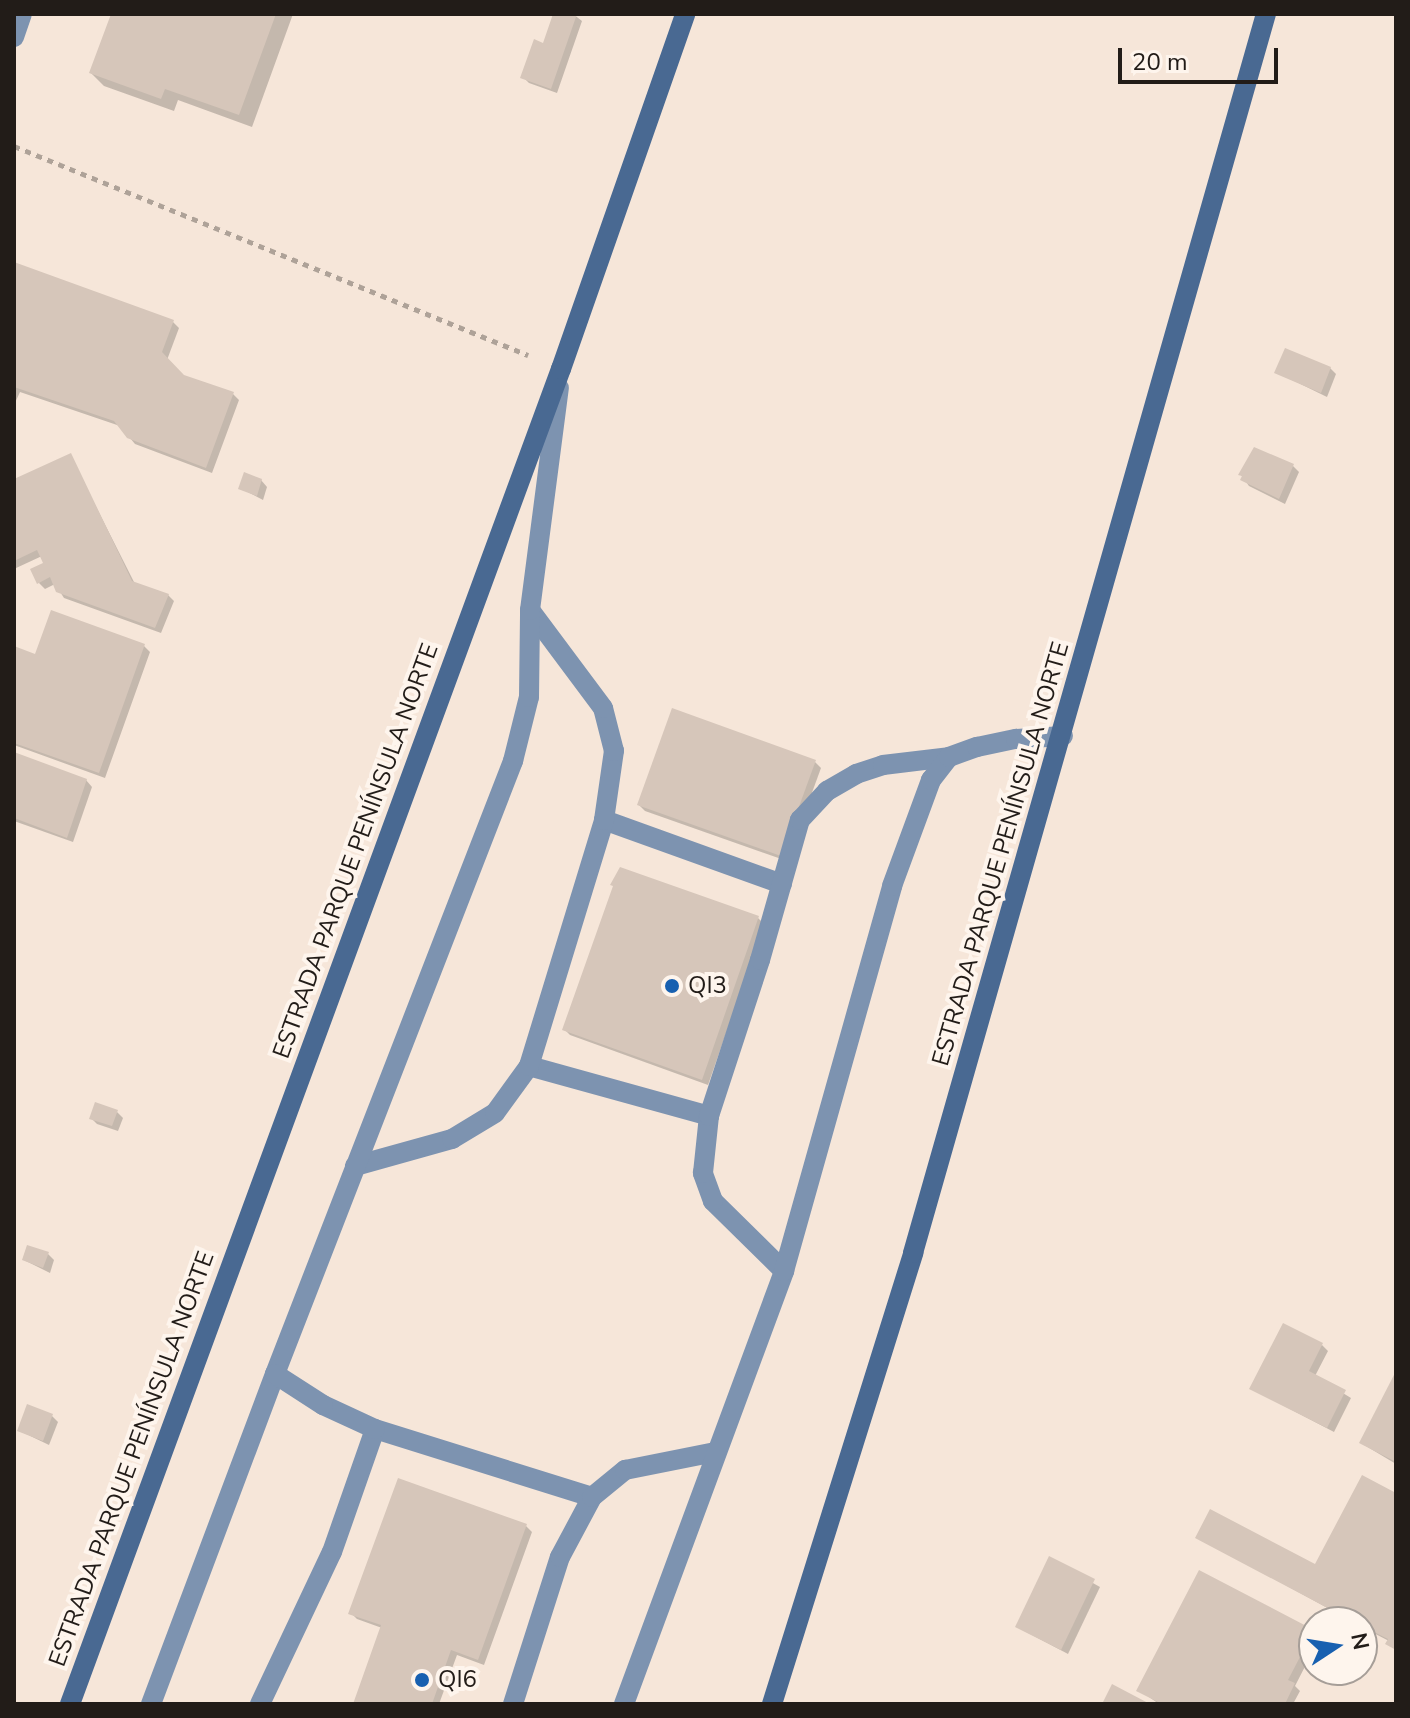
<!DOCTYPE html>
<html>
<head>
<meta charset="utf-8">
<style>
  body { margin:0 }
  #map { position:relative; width:1410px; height:1718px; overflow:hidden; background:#f6e6d9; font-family:"Nunito Sans",sans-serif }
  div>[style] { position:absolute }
  .shadow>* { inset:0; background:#0003 }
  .building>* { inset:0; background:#d6c6ba }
  .path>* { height:5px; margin-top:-2.5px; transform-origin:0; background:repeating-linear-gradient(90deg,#aea298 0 6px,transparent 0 12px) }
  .service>* { height:20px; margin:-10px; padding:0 10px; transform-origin:10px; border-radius:10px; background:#7d93b0 }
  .minor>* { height:20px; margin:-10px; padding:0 10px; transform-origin:10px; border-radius:10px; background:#7d93b0 }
  .secondary>* { height:20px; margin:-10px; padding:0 10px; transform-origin:10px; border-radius:10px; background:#496992 }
  .dots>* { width:22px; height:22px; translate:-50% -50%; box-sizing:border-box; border:4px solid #fef5ed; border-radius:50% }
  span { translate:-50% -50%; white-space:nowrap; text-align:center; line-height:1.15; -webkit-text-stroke:8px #fef5ed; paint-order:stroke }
  .street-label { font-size:24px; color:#221c18 }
  .poi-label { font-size:24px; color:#221c18 }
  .left { translate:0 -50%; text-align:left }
  .frame { position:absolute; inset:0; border:16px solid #221c18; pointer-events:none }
  .north { position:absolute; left:1298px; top:1606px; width:80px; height:80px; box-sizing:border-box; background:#fef5ed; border:2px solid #a69e98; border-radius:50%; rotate:78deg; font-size:22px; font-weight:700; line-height:32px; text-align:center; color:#221c18 }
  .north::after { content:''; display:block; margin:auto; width:28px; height:36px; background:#1860b0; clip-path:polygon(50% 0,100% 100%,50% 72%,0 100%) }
  .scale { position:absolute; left:1118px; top:48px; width:160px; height:36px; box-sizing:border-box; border:4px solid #221c18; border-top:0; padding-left:10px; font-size:24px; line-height:28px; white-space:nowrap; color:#221c18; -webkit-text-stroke:6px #fef5ed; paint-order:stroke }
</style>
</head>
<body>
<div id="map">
  <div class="shadow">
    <div style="clip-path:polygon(113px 14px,293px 14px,252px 127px,178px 100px,174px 111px,104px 86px,91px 73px)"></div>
    <div style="clip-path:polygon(555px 14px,573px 14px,582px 21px,557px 93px,529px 83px,523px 77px,544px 45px)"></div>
    <div style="clip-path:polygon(14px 264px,173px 322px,179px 328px,167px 360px,183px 377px,233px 394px,239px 400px,212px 473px,135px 444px,120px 426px,20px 392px,14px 405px)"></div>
    <div style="clip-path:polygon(1330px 368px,1336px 374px,1327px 397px,1276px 372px)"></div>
    <div style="clip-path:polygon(70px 455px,135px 584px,168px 595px,174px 601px,161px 633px,64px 598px,55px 584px,45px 589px,39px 583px,46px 564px,42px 556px,14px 569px,14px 481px)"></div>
    <div style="clip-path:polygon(1293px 466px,1299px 472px,1285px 504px,1249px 486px,1241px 475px)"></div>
    <div style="clip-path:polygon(261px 480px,267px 487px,263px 500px,240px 488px)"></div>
    <div style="clip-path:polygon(144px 646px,150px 652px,105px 778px,14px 745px,14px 649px,36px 656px)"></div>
    <div style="clip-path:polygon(14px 754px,86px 780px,92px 787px,73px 842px,14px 821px)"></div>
    <div style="clip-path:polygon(815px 762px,821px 768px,787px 861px,645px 811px,639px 805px)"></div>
    <div style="clip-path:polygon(758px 918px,764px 924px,708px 1085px,570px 1035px,564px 1029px)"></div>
    <div style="clip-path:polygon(117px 1112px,123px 1118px,118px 1131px,97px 1124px,91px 1118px)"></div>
    <div style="clip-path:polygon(48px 1254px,54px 1260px,50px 1273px,24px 1260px)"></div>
    <div style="clip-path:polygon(1322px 1345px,1328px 1351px,1315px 1376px,1351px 1398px,1334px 1432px,1252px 1389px)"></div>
    <div style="clip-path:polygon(1396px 1376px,1396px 1464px,1361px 1443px)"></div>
    <div style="clip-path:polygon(52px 1416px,58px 1422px,49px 1445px,20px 1431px)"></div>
    <div style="clip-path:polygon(1396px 1495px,1396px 1651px,1389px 1641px,1362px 1627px,1362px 1622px,1353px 1622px,1198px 1537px,1316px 1567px)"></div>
    <div style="clip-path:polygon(526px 1526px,532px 1532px,484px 1665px,457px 1655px,439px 1704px,355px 1704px,382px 1628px,357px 1619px,351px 1613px)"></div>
    <div style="clip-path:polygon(1050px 1559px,1100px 1587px,1068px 1654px,1017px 1627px)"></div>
    <div style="clip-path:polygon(1200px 1573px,1314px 1632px,1314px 1649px,1295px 1686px,1300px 1691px,1293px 1704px,1159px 1704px,1139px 1690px)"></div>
  </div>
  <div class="building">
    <div style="clip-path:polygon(111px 14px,276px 14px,239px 115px,165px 89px,161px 99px,89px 73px)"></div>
    <div style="clip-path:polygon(553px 14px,577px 14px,551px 89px,520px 78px,534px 39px,543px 43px)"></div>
    <div style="clip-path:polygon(14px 262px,174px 320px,162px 352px,184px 375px,234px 392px,206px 468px,127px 438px,114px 421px,14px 387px)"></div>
    <div style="clip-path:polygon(1285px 348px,1331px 367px,1321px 393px,1274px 373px)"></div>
    <div style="clip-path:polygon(1254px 447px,1294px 464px,1279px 499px,1240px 480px,1242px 476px,1238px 475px)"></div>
    <div style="clip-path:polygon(71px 453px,132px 581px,169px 594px,155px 628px,56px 592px,50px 577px,37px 584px,30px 569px,43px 563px,37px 550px,14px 561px,14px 479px)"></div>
    <div style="clip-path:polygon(244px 472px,262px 479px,257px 496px,238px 489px)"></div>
    <div style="clip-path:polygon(51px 610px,145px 644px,99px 773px,14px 743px,14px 646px,35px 654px)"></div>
    <div style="clip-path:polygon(672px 708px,816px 760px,781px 856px,637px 805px)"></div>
    <div style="clip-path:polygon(14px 752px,87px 779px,67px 838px,14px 818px)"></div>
    <div style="clip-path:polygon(620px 867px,759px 916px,702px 1080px,562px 1030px,613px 886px,610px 885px)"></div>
    <div style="clip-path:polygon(95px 1102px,118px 1110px,112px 1126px,89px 1119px)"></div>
    <div style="clip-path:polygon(27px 1245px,49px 1252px,43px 1268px,22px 1260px)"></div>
    <div style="clip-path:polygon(1283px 1323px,1323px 1343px,1309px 1371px,1346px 1390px,1327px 1428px,1249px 1389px)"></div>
    <div style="clip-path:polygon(1396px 1371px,1396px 1462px,1359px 1443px)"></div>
    <div style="clip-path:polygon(27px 1404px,53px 1414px,43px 1441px,17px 1431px)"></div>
    <div style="clip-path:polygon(1362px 1475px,1396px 1493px,1396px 1650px,1385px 1644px,1388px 1639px,1362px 1626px,1362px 1622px,1354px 1622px,1195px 1538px,1210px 1509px,1315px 1564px)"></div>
    <div style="clip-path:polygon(398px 1478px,527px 1524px,478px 1660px,451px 1650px,432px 1704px,353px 1704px,381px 1625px,348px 1614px)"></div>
    <div style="clip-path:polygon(1049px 1556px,1095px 1579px,1061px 1650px,1015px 1627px)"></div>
    <div style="clip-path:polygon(1199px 1570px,1314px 1630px,1288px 1680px,1295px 1683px,1285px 1704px,1162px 1704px,1136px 1691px)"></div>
    <div style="clip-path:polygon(1112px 1684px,1150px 1704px,1102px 1704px)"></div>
  </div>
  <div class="path">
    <div style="left:14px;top:146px;width:555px;rotate:22.13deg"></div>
  </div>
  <div class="service">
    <div style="left:604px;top:820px;width:189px;rotate:19.8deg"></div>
    <div style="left:529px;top:1066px;width:187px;rotate:15.5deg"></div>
    <div style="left:355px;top:1166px;width:101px;rotate:-15.6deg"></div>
    <div style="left:452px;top:1139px;width:50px;rotate:-31.2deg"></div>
    <div style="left:495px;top:1113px;width:58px;rotate:-54.1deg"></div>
    <div style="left:529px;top:1066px;width:257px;rotate:-73deg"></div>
    <div style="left:604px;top:820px;width:70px;rotate:-81.8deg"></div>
    <div style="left:614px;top:751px;width:44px;rotate:-104.3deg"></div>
    <div style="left:603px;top:708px;width:122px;rotate:-126.7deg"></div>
    <div style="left:784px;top:1271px;width:100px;rotate:-135.4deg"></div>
    <div style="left:713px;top:1201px;width:30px;rotate:-110deg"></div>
    <div style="left:703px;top:1173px;width:57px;rotate:-84deg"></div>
    <div style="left:709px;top:1116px;width:164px;rotate:-71.9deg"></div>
    <div style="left:760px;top:960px;width:146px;rotate:-74.1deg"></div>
    <div style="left:800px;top:820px;width:40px;rotate:-47deg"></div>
    <div style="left:827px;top:791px;width:34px;rotate:-30deg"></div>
    <div style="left:856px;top:774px;width:28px;rotate:-18deg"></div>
    <div style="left:883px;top:765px;width:66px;rotate:-6.9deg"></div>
    <div style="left:375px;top:1429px;width:227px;rotate:17.4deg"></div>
    <div style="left:151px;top:1704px;width:353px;rotate:-69.4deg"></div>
    <div style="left:275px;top:1374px;width:658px;rotate:-68.78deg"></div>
    <div style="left:513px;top:761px;width:66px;rotate:-76deg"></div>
    <div style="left:529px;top:697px;width:87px;rotate:-89.3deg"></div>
    <div style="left:530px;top:610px;width:224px;rotate:-82.6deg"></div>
    <div style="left:260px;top:1704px;width:168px;rotate:-64.7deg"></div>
    <div style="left:332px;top:1552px;width:130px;rotate:-70.7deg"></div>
    <div style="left:375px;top:1429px;width:57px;rotate:-155.2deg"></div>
    <div style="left:323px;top:1405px;width:57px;rotate:-147.1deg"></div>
    <div style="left:513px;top:1704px;width:154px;rotate:-72.3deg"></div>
    <div style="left:560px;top:1557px;width:68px;rotate:-61.9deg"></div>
    <div style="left:592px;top:1497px;width:43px;rotate:-39.3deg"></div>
    <div style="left:625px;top:1470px;width:92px;rotate:-11.3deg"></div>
    <div style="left:624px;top:1704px;width:462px;rotate:-69.7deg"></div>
    <div style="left:784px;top:1271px;width:400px;rotate:-74.3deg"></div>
    <div style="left:892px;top:886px;width:113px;rotate:-69.8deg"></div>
    <div style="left:931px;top:780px;width:29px;rotate:-52deg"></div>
    <div style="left:949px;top:757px;width:30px;rotate:-20deg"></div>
    <div style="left:977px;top:747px;width:40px;rotate:-12deg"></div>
    <div style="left:1016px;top:739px;width:47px;rotate:-3.7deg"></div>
  </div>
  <div class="minor">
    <div style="left:14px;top:37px;width:24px;rotate:-71deg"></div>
  </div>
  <div class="secondary">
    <div style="left:70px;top:1704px;width:1422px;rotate:-69.81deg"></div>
    <div style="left:561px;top:369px;width:376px;rotate:-70.7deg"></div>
    <div style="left:772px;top:1704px;width:473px;rotate:-72.6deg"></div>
    <div style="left:913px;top:1253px;width:1288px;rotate:-74.1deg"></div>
  </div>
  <div class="dots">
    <div style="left:672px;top:986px;background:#1860b0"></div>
    <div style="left:422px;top:1680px;background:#1860b0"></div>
  </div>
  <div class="street-label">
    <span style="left:356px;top:851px;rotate:-70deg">ESTRADA PARQUE PENÍNSULA NORTE</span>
    <span style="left:1001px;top:854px;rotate:-74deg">ESTRADA PARQUE PENÍNSULA NORTE</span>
    <span style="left:132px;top:1459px;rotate:-70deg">ESTRADA PARQUE PENÍNSULA NORTE</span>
  </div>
  <div class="poi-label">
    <span class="left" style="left:688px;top:986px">QI3</span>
    <span class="left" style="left:438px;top:1680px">QI6</span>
  </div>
  <div class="frame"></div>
  <div class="north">N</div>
  <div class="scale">20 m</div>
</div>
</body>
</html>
